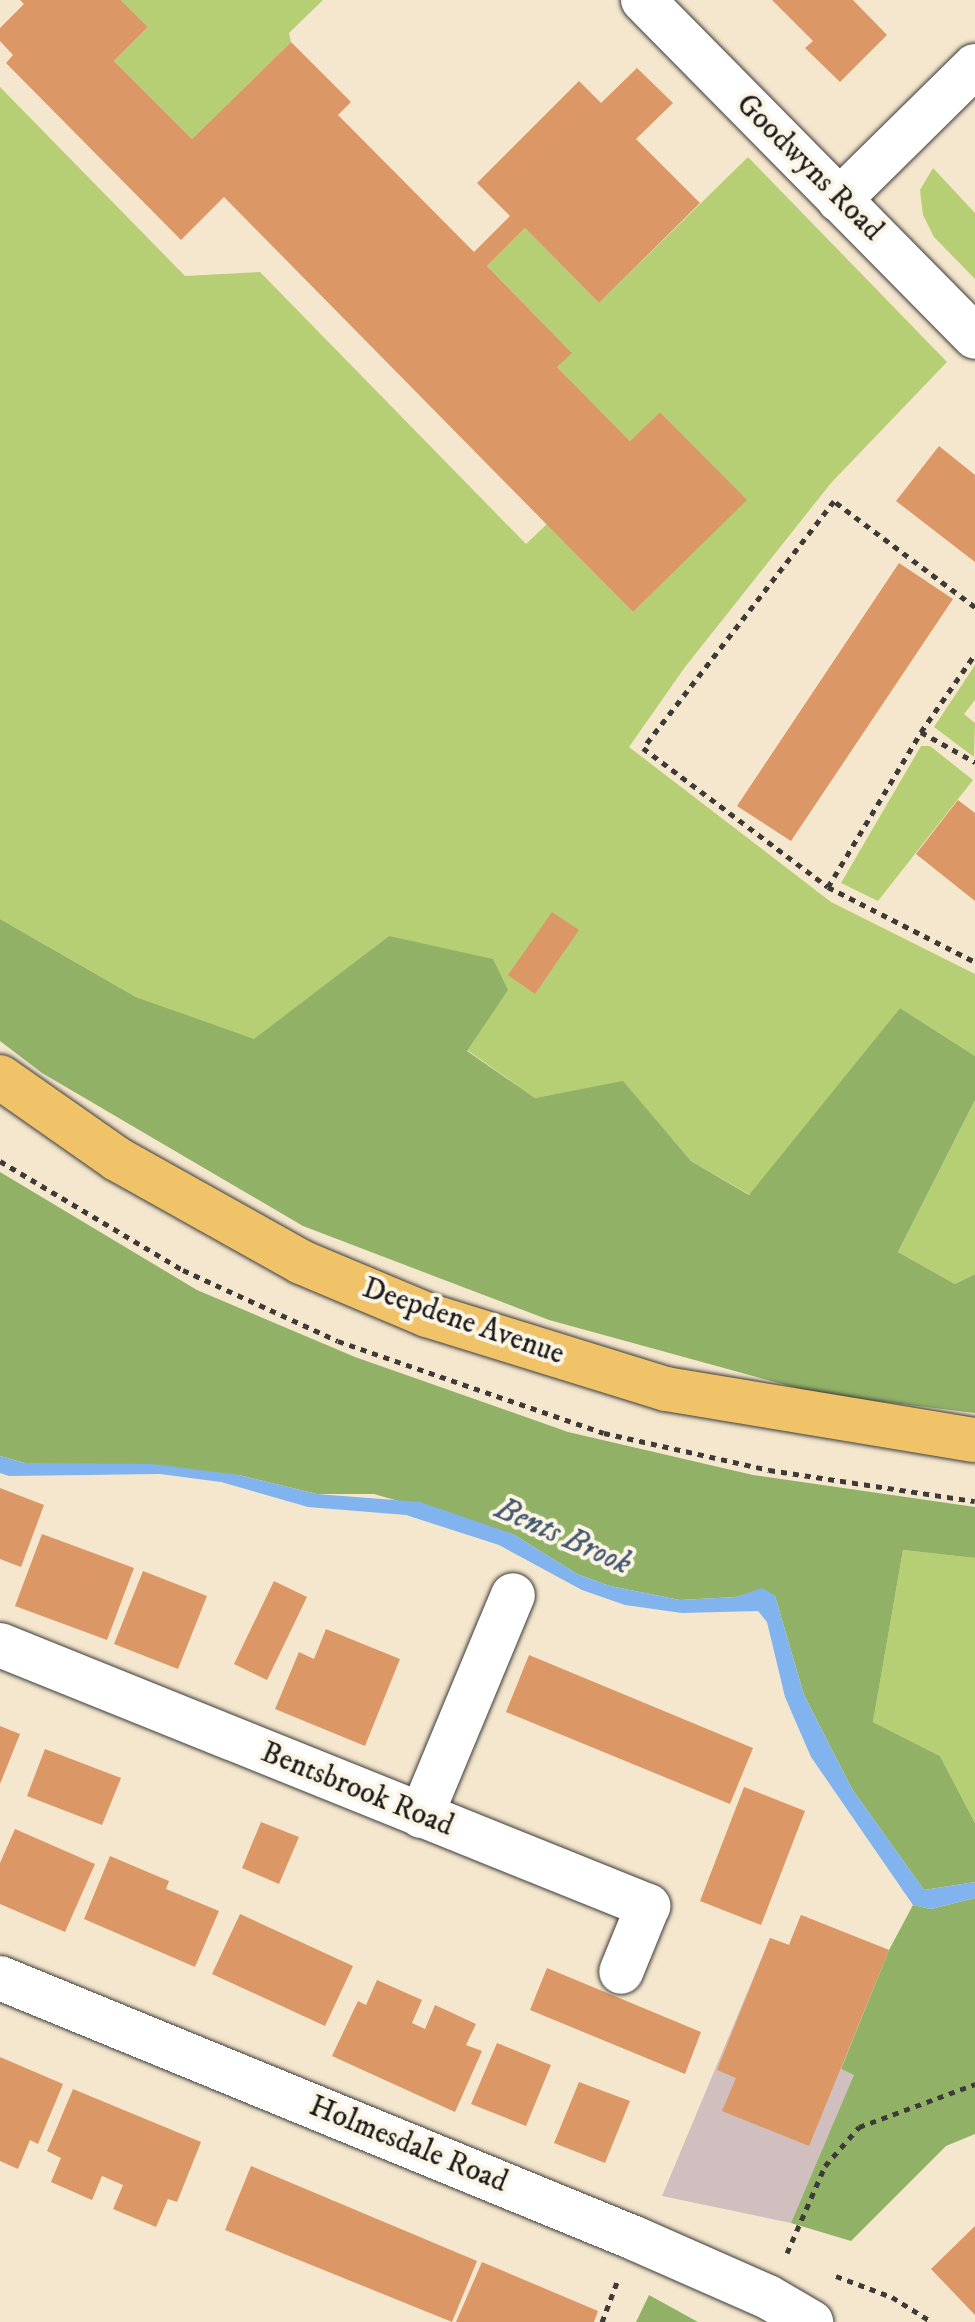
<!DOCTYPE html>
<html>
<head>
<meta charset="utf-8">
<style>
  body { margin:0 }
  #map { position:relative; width:975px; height:2322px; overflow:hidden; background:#f5e7ce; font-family:"IM FELL DW Pica",serif }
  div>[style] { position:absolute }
  .industrial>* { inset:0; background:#d1bfbf }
  .green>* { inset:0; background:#b7cf74 }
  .forest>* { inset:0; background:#91b266 }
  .water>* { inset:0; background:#81b4ee }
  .building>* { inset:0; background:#dc9766 }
  .path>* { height:5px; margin-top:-2.5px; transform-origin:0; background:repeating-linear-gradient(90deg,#3d3a37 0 6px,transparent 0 12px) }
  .roads { filter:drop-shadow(0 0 2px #3d3a37) drop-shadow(0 0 2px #3d3a37) }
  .minor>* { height:44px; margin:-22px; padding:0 22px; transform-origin:22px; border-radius:22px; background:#fff }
  .highway>* { height:44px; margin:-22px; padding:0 22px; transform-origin:22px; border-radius:22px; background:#f0c369 }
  span { translate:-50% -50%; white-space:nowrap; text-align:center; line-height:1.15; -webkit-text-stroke:8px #fcf5e5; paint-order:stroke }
  .street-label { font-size:30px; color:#1c1c1c }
  .water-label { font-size:32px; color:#445970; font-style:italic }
</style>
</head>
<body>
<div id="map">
  <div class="industrial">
    <div style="clip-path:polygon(801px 1915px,889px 1950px,841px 2069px,855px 2075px,791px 2223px,662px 2196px,770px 1938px,789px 1945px)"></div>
  </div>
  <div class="green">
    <div style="clip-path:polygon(121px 0,323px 0,289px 33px,291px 42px,192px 139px,114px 61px,148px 27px)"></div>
    <div style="clip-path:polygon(0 87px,185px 276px,260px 272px,526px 544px,547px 524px,633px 612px,746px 500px,660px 412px,630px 441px,557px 367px,571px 352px,487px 266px,525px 228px,599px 303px,748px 157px,947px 362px,831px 483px,685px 667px,629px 747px,831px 902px,975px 974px,975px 1056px,900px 1008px,750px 1195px,691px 1161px,623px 1082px,535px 1098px,467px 1050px,507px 990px,389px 936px,254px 1040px,136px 997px,0 919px)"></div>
    <div style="clip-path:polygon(933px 168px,975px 213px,975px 279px,934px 237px,923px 215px,920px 190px)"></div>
    <div style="clip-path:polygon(975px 665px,975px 700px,964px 714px,975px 723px,974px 757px,934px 727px)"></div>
    <div style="clip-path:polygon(921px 746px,930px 746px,973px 780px,878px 901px,841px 883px)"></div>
    <div style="clip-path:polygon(975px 1100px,975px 1274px,955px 1284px,898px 1252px)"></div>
    <div style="clip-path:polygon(903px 1550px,975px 1558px,975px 1823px,940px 1756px,873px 1722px)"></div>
  </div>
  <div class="forest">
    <div style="clip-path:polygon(0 919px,136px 997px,254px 1039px,389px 936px,493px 959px,508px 990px,467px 1051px,535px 1098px,623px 1081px,691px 1161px,749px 1195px,900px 1008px,975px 1056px,975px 1100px,898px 1252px,955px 1284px,975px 1274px,975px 1413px,819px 1394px,549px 1320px,303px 1226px,42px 1073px,0 1041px)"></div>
    <div style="clip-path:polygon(0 1172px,197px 1290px,355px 1357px,568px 1432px,753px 1475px,975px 1507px,975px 1558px,903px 1550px,873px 1722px,940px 1756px,975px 1823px,975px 1882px,924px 1890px,852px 1789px,804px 1695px,775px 1596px,762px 1589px,736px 1597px,680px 1600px,610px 1586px,577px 1574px,513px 1534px,374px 1494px,317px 1494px,239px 1475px,25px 1463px,0 1456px)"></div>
    <div style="clip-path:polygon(975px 1898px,975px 2134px,946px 2146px,851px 2241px,791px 2223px,854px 2075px,841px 2069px,889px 1950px,913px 1905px,931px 1909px)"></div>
    <div style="clip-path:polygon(649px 2295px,698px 2322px,636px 2322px)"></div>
  </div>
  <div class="water">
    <div style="clip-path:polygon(0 1456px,25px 1463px,152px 1464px,239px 1475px,317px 1494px,420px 1502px,513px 1534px,577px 1574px,610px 1586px,680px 1600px,736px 1597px,762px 1588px,775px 1596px,804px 1695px,852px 1789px,924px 1890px,975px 1882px,975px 1898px,931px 1909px,913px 1905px,811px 1757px,785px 1697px,767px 1622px,758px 1611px,682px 1613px,625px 1605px,582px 1590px,499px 1545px,406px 1515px,308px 1507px,221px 1482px,160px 1474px,9px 1476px,0 1473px)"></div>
  </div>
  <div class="building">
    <div style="clip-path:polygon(20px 0,121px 0,148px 27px,114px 61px,192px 139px,291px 42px,351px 102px,338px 115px,474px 252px,510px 216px,477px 183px,579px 81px,601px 103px,637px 68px,673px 103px,636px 139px,700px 203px,599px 303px,525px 228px,487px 266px,572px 353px,557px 367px,630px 441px,660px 412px,747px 500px,633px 612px,224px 197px,181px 240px,6px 63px,13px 55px,0 41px,0 28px,24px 4px)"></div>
    <div style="clip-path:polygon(772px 0,853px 0,887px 35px,840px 82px,805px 48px,813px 41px)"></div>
    <div style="clip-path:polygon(939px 446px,975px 475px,975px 562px,896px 501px)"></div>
    <div style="clip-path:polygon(899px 563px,953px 599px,791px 841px,737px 806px)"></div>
    <div style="clip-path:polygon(958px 800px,975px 813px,975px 901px,916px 854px)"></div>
    <div style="clip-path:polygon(552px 912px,579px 930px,535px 994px,508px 975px)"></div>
    <div style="clip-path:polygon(0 1488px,44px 1505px,21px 1567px,0 1559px)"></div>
    <div style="clip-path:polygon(42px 1534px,134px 1568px,107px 1640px,15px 1606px)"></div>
    <div style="clip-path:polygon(143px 1571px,207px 1596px,178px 1669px,114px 1644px)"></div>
    <div style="clip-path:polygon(274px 1581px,307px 1597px,267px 1680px,234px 1664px)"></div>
    <div style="clip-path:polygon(326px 1629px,400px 1659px,365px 1746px,275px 1709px,299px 1652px,314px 1659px)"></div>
    <div style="clip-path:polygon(529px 1655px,753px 1748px,730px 1804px,506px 1712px)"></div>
    <div style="clip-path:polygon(0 1726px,20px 1734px,0 1784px)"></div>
    <div style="clip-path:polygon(45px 1749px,121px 1778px,102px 1825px,27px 1796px)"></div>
    <div style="clip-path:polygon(744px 1787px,805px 1811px,761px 1925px,700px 1901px)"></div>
    <div style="clip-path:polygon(261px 1822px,299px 1837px,279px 1884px,242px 1868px)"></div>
    <div style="clip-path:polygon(15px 1829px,95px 1864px,65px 1932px,0 1904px,0 1863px)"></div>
    <div style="clip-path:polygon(110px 1856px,169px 1881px,166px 1889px,219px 1911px,195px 1967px,84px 1919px)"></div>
    <div style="clip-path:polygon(240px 1914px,353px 1966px,325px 2026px,212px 1974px)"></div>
    <div style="clip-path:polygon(801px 1915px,889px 1950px,809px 2146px,722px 2111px,736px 2078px,717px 2070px,770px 1938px,789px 1945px)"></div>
    <div style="clip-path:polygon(547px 1968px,701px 2032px,685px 2074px,530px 2010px)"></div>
    <div style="clip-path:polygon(377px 1980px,422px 2000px,412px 2023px,425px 2029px,435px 2005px,476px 2024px,466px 2045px,482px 2051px,455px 2112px,332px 2056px,358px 2001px,366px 2005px)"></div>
    <div style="clip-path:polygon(497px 2043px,551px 2065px,526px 2126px,471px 2104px)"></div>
    <div style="clip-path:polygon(0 2057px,63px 2084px,38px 2144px,30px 2140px,18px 2169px,0 2161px)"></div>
    <div style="clip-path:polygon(579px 2082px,630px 2101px,605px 2163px,554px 2143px)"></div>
    <div style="clip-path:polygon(73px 2089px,201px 2142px,177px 2202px,168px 2199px,156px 2227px,113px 2209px,123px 2185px,102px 2176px,92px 2200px,51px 2182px,61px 2158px,47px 2151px)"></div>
    <div style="clip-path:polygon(251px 2166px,477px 2261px,452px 2322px,225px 2230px)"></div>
    <div style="clip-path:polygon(975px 2226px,975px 2315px,931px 2269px)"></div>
    <div style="clip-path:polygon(482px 2262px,598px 2311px,594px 2322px,456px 2322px)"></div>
  </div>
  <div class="path">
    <div style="left:975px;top:607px;width:176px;rotate:-143.1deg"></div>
    <div style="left:834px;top:501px;width:312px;rotate:127.7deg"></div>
    <div style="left:643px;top:748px;width:231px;rotate:36.9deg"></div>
    <div style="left:828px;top:887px;width:165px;rotate:27deg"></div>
    <div style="left:921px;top:732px;width:62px;rotate:29.1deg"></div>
    <div style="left:828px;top:887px;width:181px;rotate:-59deg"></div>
    <div style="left:921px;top:732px;width:95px;rotate:-55.3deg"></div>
    <div style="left:0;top:1161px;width:213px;rotate:30.8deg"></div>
    <div style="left:183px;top:1270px;width:170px;rotate:24.6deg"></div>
    <div style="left:338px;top:1341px;width:281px;rotate:19.1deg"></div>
    <div style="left:604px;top:1433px;width:169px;rotate:12.6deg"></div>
    <div style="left:769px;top:1470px;width:208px;rotate:8.6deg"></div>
    <div style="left:787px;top:2253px;width:95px;rotate:-66.4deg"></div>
    <div style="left:825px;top:2166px;width:52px;rotate:-48.9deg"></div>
    <div style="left:859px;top:2127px;width:124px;rotate:-20.3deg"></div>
    <div style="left:836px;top:2276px;width:60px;rotate:20.6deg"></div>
    <div style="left:892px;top:2297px;width:47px;rotate:32deg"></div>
    <div style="left:602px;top:2322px;width:43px;rotate:-69.4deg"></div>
  </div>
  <div class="roads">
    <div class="minor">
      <div style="left:643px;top:0;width:473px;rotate:45.4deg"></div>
      <div style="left:839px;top:200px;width:191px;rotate:-44.6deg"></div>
      <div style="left:0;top:1645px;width:699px;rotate:21.94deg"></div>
      <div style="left:648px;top:1906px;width:71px;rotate:112.2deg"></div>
      <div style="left:421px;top:1816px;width:239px;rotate:-67.4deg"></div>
      <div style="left:0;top:1978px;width:685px;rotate:22.3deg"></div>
      <div style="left:634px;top:2238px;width:146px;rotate:23.8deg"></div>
      <div style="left:768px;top:2297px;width:50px;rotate:30.2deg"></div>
    </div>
    <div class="highway">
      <div style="left:0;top:1077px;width:143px;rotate:35deg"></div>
      <div style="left:117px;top:1159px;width:211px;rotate:29.2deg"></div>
      <div style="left:301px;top:1262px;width:137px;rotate:22.8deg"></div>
      <div style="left:427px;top:1315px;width:250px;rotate:17.2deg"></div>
      <div style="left:666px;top:1389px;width:313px;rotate:9.4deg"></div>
    </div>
  </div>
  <div class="street-label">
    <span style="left:809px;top:168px;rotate:45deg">Goodwyns Road</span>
    <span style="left:463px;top:1322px;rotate:19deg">Deepdene Avenue</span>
    <span style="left:357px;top:1790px;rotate:22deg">Bentsbrook Road</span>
    <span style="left:408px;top:2145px;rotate:22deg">Holmesdale Road</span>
  </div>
  <div class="water-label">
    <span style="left:563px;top:1537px;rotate:24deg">Bents Brook</span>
  </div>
</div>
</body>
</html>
